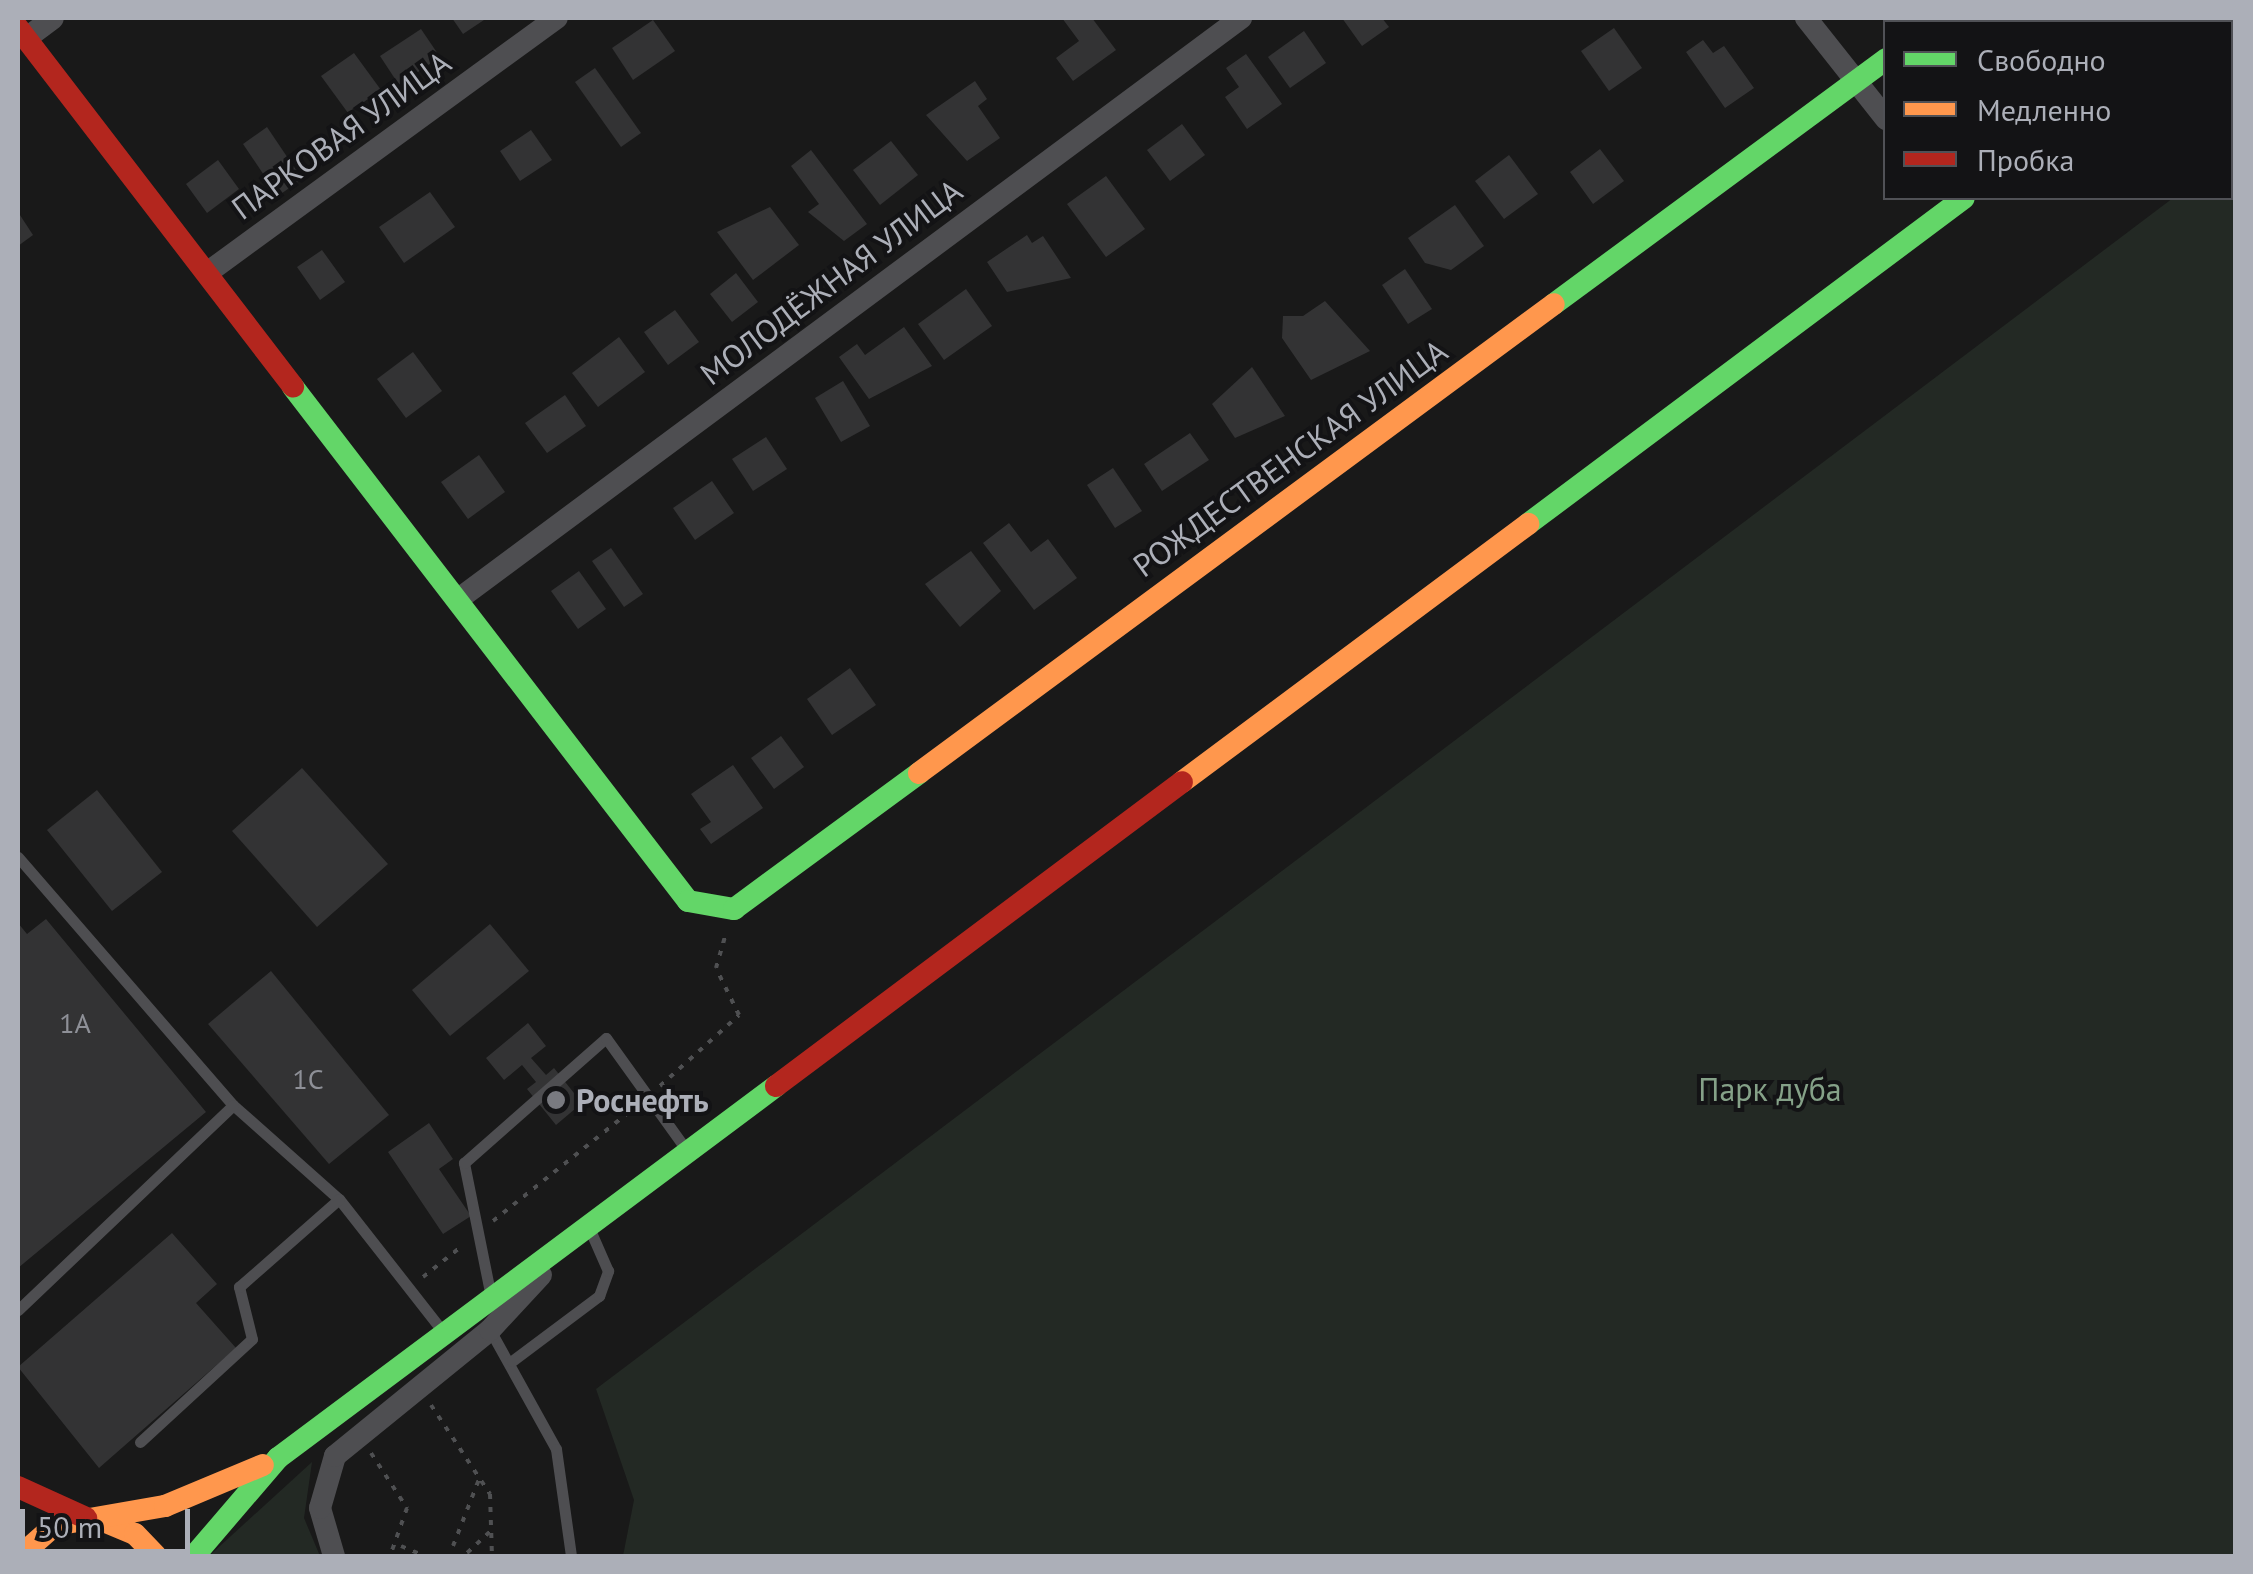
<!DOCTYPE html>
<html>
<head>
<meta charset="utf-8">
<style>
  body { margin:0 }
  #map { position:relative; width:2253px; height:1574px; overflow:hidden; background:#191919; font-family:"PT Sans",sans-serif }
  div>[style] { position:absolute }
  .green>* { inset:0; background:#232924 }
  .building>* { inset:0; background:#333334 }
  .path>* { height:4px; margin-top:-2px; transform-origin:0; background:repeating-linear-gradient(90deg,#4f5052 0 5px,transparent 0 13px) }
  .lane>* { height:11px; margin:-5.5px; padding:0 5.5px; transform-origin:5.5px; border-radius:5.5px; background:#4e4e51 }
  .street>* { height:22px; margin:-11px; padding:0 11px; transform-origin:11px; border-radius:11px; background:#4e4e51 }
  .fast>* { height:22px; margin:-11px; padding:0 11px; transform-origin:11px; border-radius:11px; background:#63d668 }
  .slow>* { height:22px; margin:-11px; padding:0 11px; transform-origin:11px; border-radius:11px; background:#ff974d }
  .jam>* { height:22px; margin:-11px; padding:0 11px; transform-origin:11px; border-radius:11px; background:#b3261e }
  .dots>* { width:28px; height:28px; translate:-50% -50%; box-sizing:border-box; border:5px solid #131315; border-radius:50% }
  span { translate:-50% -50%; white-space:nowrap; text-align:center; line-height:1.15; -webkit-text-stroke:8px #131315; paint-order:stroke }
  .number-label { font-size:28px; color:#8e9097 }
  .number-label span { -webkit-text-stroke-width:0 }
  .street-label { font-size:32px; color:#acafb8 }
  .park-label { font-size:32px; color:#85a188 }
  .poi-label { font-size:32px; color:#acafb8; font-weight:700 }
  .left { translate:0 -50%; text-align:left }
  .frame { position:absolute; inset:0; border:20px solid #acafb8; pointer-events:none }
  .legend { position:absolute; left:1883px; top:20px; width:350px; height:180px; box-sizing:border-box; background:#131315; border:2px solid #505156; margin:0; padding:12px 18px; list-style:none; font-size:30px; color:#acafb8 }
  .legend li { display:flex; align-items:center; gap:20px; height:50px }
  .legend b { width:50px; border:2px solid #505156 }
  .scale { position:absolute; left:20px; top:1509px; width:170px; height:45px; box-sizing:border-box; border:5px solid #acafb8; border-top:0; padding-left:12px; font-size:30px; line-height:35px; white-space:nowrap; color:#acafb8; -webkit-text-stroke:8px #131315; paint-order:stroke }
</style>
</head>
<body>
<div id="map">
  <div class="green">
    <div style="clip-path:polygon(2235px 151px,2235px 1556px,623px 1556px,634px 1500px,596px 1389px,2173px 198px,2230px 198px)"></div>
    <div style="clip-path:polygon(312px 1462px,304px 1518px,320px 1556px,209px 1556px)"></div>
  </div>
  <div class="building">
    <div style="clip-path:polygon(452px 18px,487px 18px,463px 34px)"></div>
    <div style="clip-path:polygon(1062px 18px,1092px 18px,1116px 50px,1073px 81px,1056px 58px,1079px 41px)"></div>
    <div style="clip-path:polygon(1342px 18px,1382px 18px,1389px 27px,1362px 46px)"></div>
    <div style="clip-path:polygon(653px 20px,675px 51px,633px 80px,612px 48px)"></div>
    <div style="clip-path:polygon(1614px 28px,1642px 68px,1609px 91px,1581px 51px)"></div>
    <div style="clip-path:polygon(421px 29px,440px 57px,399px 85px,380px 56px)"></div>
    <div style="clip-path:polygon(1304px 31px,1326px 63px,1290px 88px,1268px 57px)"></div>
    <div style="clip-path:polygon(1703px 40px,1713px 53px,1724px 46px,1754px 88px,1725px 108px,1686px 52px)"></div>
    <div style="clip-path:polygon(354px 53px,381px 90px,348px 113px,321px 76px)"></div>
    <div style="clip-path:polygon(1246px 54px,1282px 104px,1247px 129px,1225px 97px,1239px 87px,1226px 68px)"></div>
    <div style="clip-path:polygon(595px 68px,641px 133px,621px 147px,575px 82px)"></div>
    <div style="clip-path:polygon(975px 81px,987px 99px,978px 106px,1000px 138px,967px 161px,926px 115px)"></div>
    <div style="clip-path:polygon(1182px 124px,1205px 155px,1170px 181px,1147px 150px)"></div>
    <div style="clip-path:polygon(267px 127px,302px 179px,278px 196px,243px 144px)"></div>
    <div style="clip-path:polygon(531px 130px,552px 160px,520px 181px,500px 151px)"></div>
    <div style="clip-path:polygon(891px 141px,918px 175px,880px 205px,853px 170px)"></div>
    <div style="clip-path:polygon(1600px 149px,1624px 181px,1593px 204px,1570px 172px)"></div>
    <div style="clip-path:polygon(811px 150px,867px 224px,844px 241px,808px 212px,819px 204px,791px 166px)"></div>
    <div style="clip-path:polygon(1509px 155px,1538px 194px,1504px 219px,1475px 181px)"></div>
    <div style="clip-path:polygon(218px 160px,239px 189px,207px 213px,186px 184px)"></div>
    <div style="clip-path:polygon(1106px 176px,1145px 229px,1106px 257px,1067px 204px)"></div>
    <div style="clip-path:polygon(430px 192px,455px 227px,404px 263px,379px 227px)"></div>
    <div style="clip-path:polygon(1455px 205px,1484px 246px,1451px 270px,1425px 263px,1408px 238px)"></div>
    <div style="clip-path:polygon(770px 207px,799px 245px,753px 280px,717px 232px)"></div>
    <div style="clip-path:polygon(18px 212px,33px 235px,18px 246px)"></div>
    <div style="clip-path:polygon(1027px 235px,1032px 243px,1043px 236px,1071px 278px,1007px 292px,987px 262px)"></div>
    <div style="clip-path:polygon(322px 250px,345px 282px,320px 300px,297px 267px)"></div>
    <div style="clip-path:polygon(1405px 269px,1432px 309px,1408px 324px,1382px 285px)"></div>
    <div style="clip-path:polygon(736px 273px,758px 302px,732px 322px,710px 294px)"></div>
    <div style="clip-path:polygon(966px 289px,992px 326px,944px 360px,918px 324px)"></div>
    <div style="clip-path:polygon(1325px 301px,1370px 351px,1311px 380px,1282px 338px,1283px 316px,1303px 316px)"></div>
    <div style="clip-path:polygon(675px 310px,699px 342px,668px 365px,644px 332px)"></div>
    <div style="clip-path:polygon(904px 327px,932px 366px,869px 399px,839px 357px,857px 344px,865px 355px)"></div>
    <div style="clip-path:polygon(619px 337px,645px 372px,598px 407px,572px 373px)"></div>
    <div style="clip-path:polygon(413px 352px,442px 391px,406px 418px,377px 379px)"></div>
    <div style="clip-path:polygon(1252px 367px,1285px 416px,1235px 438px,1212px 404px)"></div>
    <div style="clip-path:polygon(843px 381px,870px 426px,841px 442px,815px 398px)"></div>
    <div style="clip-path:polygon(565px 395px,586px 426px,547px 453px,525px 423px)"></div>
    <div style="clip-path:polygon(1190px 433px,1209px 460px,1162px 491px,1144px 464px)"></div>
    <div style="clip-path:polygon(766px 437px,787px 469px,753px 491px,732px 459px)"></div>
    <div style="clip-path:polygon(479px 455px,505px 492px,468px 519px,441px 482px)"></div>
    <div style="clip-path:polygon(1113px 468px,1142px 511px,1115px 528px,1087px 485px)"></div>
    <div style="clip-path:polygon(712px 481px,734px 513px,695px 540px,673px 508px)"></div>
    <div style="clip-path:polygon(1009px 523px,1031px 552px,1048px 539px,1077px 578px,1034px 610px,983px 543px)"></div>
    <div style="clip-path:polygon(611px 548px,643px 594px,624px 607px,592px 561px)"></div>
    <div style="clip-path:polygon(971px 551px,1001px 591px,960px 627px,925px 584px)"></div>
    <div style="clip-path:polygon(579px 571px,606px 609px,578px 629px,551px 591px)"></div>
    <div style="clip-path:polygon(850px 668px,876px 705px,832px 735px,807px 699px)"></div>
    <div style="clip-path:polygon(781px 736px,804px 767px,774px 789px,751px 758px)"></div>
    <div style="clip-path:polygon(733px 765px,763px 808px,711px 844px,700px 829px,711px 822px,691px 794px)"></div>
    <div style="clip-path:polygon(302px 768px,388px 864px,317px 927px,232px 831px)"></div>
    <div style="clip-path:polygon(97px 790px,162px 872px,112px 911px,47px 830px)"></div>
    <div style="clip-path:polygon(46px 919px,206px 1112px,18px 1268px,18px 923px,27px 934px)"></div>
    <div style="clip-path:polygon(490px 924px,529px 971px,450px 1036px,412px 990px)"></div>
    <div style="clip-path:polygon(271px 971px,389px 1115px,329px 1164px,208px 1024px)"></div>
    <div style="clip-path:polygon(528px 1023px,546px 1046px,531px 1058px,546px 1075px,554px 1068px,582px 1103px,556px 1125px,527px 1089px,536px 1082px,522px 1065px,504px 1080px,486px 1058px)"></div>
    <div style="clip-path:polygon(429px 1123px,453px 1159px,439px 1169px,471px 1216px,443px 1234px,388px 1152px)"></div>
    <div style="clip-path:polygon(172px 1233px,217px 1284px,196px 1303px,236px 1348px,99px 1468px,18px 1367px)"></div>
  </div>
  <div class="path">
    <div style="left:2113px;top:22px;width:8px;rotate:-30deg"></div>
    <div style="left:660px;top:1086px;width:106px;rotate:-41.9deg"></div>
    <div style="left:739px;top:1015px;width:52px;rotate:-116.1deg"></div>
    <div style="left:716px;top:968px;width:36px;rotate:-74deg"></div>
    <div style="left:493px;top:1221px;width:181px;rotate:-38.7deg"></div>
    <div style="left:423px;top:1277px;width:50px;rotate:-38.5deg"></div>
    <div style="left:431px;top:1405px;width:107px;rotate:56.5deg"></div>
    <div style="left:490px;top:1494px;width:62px;rotate:88.2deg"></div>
    <div style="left:371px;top:1453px;width:66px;rotate:56.8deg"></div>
    <div style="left:407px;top:1508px;width:51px;rotate:109.5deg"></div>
    <div style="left:401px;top:1546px;width:26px;rotate:23deg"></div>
    <div style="left:453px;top:1546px;width:77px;rotate:-68.7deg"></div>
    <div style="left:467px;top:1553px;width:35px;rotate:-43deg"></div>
  </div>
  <div class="lane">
    <div style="left:18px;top:857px;width:328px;rotate:49.1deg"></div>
    <div style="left:233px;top:1105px;width:142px;rotate:41.6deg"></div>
    <div style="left:339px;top:1199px;width:170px;rotate:51.9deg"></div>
    <div style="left:490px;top:1292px;width:132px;rotate:-101.4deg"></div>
    <div style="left:464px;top:1163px;width:189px;rotate:-41.4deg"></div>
    <div style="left:606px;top:1038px;width:135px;rotate:54.3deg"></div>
    <div style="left:18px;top:1310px;width:297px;rotate:-43.6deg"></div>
    <div style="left:490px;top:1330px;width:136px;rotate:61deg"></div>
    <div style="left:556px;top:1449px;width:108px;rotate:82deg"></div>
    <div style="left:512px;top:1361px;width:109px;rotate:-36.8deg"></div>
    <div style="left:599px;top:1296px;width:27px;rotate:-70deg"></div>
    <div style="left:608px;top:1271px;width:45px;rotate:-113.7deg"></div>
    <div style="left:140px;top:1442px;width:152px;rotate:-42.6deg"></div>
    <div style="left:252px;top:1339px;width:54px;rotate:-104deg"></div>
    <div style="left:239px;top:1287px;width:133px;rotate:-41.3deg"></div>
  </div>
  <div class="street">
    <div style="left:1806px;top:18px;width:129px;rotate:51.6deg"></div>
    <div style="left:1935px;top:22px;width:7px;rotate:-34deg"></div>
    <div style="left:28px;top:37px;width:31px;rotate:-37deg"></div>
    <div style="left:211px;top:270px;width:428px;rotate:-36.1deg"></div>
    <div style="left:460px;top:598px;width:973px;rotate:-36.6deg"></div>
    <div style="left:334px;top:1556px;width:50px;rotate:-106.3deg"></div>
    <div style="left:320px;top:1508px;width:54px;rotate:-73.9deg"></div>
    <div style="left:335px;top:1456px;width:200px;rotate:-39.1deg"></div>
    <div style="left:490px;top:1330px;width:75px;rotate:-47.2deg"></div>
  </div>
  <div class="fast">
    <div style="left:1554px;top:304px;width:413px;rotate:-36.4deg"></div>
    <div style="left:293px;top:387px;width:648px;rotate:52.46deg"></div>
    <div style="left:688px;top:901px;width:47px;rotate:9.9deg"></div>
    <div style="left:734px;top:909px;width:230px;rotate:-36.3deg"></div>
    <div style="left:1528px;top:524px;width:544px;rotate:-36.79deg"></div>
    <div style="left:194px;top:1556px;width:129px;rotate:-49.4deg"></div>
    <div style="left:278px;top:1458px;width:622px;rotate:-36.76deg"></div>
  </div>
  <div class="slow">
    <div style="left:2198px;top:22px;width:7px;rotate:-34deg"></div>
    <div style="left:919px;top:773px;width:789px;rotate:-36.45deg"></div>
    <div style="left:1182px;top:782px;width:432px;rotate:-36.7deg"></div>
    <div style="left:99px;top:1519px;width:39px;rotate:23deg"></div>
    <div style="left:135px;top:1534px;width:30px;rotate:46deg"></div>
    <div style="left:20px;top:1556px;width:47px;rotate:-41.5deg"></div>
    <div style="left:55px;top:1525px;width:112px;rotate:-9.8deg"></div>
    <div style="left:165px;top:1506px;width:106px;rotate:-22.7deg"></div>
  </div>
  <div class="jam">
    <div style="left:18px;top:28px;width:452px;rotate:52.5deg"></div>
    <div style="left:776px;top:1086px;width:507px;rotate:-36.82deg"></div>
    <div style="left:18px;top:1487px;width:75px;rotate:24.5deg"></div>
  </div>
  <div class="dots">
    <div style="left:556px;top:1100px;background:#797a80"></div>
  </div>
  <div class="number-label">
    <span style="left:75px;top:1023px">1А</span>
    <span style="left:308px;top:1079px">1С</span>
  </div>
  <div class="street-label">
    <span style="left:341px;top:135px;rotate:-36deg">ПАРКОВАЯ УЛИЦА</span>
    <span style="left:831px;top:282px;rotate:-37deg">МОЛОДЁЖНАЯ УЛИЦА</span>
    <span style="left:1290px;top:458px;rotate:-36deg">РОЖДЕСТВЕНСКАЯ УЛИЦА</span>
  </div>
  <div class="park-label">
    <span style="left:1770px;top:1089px">Парк дуба</span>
  </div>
  <div class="poi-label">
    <span class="left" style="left:576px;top:1100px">Роснефть</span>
  </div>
  <div class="frame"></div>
  <ul class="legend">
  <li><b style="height:12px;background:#63d668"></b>Свободно</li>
  <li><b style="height:12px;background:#ff974d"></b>Медленно</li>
  <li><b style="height:12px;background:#b3261e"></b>Пробка</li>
  </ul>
  <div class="scale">50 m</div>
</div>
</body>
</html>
